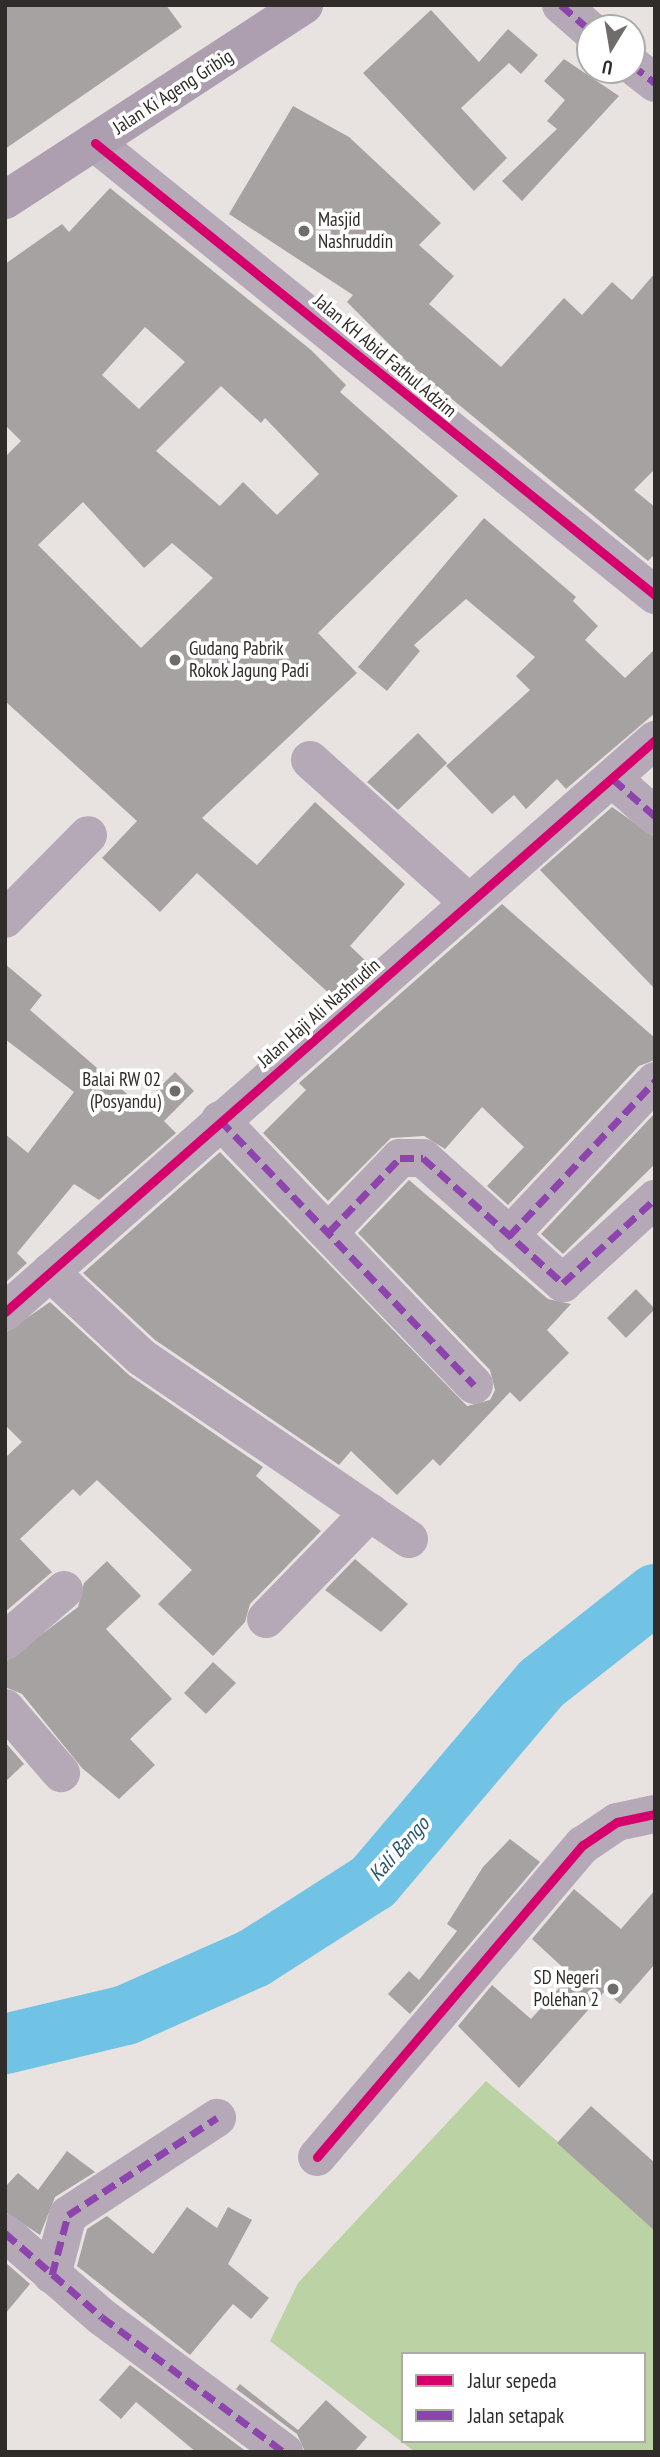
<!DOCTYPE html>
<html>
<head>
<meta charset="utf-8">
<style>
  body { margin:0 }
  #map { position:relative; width:660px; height:2457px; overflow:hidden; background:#e8e3e1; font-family:"PT Sans Narrow",sans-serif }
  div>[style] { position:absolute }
  .green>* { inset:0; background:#bbd2a5 }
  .river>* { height:60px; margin:-30px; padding:0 30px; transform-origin:30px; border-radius:30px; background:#70c3e4 }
  .building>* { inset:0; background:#a6a2a1 }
  .street>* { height:38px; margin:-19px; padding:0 19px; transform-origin:19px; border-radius:19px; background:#b5a9b7 }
  .primary>* { height:38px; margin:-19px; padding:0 19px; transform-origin:19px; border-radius:19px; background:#ad9fb0 }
  .quiet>* { height:7px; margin-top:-3.5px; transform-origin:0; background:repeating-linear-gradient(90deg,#8e44ad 0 14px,transparent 0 21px) }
  .cycleway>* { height:9px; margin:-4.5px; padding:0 4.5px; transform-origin:4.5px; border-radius:4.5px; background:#d6006c }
  .dots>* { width:19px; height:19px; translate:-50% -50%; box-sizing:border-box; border:4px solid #fff; border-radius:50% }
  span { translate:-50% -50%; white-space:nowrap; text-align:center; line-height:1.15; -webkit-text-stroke:7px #fff; paint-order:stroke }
  .street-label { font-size:19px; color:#2f2c2a }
  .poi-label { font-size:19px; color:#2f2c2a }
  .left { translate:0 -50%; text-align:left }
  .right { translate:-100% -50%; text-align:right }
  .water-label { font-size:21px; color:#2a596e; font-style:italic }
  .frame { position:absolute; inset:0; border:7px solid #2f2c2a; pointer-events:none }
  .legend { position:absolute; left:401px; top:2352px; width:245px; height:91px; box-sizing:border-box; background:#fff; border:2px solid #acabaa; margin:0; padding:9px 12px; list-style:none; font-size:21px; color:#2f2c2a }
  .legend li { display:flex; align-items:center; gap:14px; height:35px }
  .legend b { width:35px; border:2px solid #acabaa }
  .north { position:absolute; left:576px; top:14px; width:70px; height:70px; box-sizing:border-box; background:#fff; border:2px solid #acabaa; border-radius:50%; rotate:191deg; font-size:19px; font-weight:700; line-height:28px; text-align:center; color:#2f2c2a }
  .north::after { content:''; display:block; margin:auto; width:24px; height:32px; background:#706c6a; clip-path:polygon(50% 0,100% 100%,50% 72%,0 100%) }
</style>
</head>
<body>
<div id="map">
  <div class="green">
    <div style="clip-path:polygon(evenodd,486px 2081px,655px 2224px,655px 2452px,415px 2452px,270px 2341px,298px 2283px,486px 2081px,403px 2354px,644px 2354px,644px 2441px,403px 2441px,403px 2354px)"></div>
  </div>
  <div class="river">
    <div style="left:5px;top:2044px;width:124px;rotate:-13.5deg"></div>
    <div style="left:126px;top:2015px;width:140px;rotate:-24deg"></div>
    <div style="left:254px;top:1958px;width:141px;rotate:-32.6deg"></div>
    <div style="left:373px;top:1882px;width:261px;rotate:-49.7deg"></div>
    <div style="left:542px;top:1683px;width:144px;rotate:-38.2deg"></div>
  </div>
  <div class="building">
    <div style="clip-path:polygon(5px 5px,166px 5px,182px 27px,5px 149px)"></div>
    <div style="clip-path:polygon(431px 10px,479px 62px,508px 29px,538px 55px,521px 74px,509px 63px,461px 108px,507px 158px,474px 191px,363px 73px)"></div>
    <div style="clip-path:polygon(564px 59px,619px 96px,522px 201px,502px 181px,557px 129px,547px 121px,565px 100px,544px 81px)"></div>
    <div style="clip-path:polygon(293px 106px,349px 137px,441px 223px,419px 245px,454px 276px,429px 304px,501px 367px,564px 298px,582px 315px,612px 282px,632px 300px,655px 273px,655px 469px,634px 490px,655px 507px,655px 554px,648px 561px,406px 361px,347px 302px,353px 295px,229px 214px)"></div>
    <div style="clip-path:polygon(evenodd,110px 188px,311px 350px,346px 385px,340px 392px,458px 496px,318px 633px,357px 673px,202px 818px,257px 865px,315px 802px,405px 884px,350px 946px,368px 963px,332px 996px,197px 873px,160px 912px,102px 858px,137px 821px,5px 701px,5px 457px,21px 441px,5px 425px,5px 264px,62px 224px,69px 232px,110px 188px,145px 327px,185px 362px,139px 409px,102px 375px,145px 327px,110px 188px,221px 386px,261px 423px,265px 418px,319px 474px,277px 515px,243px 482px,220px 506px,156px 451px,221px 386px,110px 188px,83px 502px,144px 568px,172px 543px,213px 578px,141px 648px,38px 545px,83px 502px)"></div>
    <div style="clip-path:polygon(484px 518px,576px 597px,573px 601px,598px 626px,585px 640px,625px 678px,655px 649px,655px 713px,566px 789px,557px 779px,526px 809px,514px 795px,492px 814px,446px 766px,530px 690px,516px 676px,535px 657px,466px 599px,414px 645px,420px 651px,387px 691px,358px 667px)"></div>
    <div style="clip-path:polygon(418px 733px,447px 763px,398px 810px,367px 782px)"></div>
    <div style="clip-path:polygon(612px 807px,655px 837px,655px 989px,540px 870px)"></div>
    <div style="clip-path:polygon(502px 904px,655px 1038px,655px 1060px,639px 1066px,508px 1205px,487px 1186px,524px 1147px,482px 1107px,445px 1149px,424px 1136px,391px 1138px,328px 1201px,263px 1133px,306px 1090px,299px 1083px)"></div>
    <div style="clip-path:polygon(5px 964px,42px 995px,30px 1010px,141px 1106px,175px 1072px,194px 1091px,164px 1121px,176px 1133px,99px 1200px,74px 1184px,17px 1253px,27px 1263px,5px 1283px,5px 1134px,28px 1153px,74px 1092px,5px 1039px)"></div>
    <div style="clip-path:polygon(655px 1113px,655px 1164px,563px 1254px,541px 1234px)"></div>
    <div style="clip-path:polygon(220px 1152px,467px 1406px,490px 1400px,495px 1390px,490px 1370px,358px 1233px,409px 1180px,548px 1299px,571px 1304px,547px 1330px,569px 1353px,520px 1402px,510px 1392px,440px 1466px,433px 1459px,397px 1495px,351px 1451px,339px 1465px,155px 1340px,83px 1273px)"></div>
    <div style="clip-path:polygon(636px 1289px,655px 1309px,626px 1338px,607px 1318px)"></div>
    <div style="clip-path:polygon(50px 1302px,129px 1375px,263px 1467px,256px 1476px,321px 1531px,250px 1604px,245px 1622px,213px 1656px,158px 1604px,192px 1570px,97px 1480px,80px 1496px,73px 1489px,20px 1539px,52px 1572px,5px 1612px,5px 1458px,22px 1442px,5px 1425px,5px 1333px)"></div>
    <div style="clip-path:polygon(355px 1559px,408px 1604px,381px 1632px,325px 1590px)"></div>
    <div style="clip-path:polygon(107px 1561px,141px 1596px,106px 1629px,172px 1699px,130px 1739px,155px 1765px,119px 1799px,82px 1768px,22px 1694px,5px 1687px,5px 1662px,78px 1607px,84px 1583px)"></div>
    <div style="clip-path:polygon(213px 1662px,236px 1683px,206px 1714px,184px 1693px)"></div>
    <div style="clip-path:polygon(5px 1742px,24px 1764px,5px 1782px)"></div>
    <div style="clip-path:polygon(510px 1839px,540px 1862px,410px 2014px,388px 1994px,409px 1971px,419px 1980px,457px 1931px,447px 1924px,483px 1867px)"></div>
    <div style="clip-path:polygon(574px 1889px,621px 1929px,655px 1890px,655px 1964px,620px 2004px,605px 1991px,519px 2088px,458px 2026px,492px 1985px,531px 2019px,571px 1975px,532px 1939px)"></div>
    <div style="clip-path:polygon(591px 2106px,655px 2163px,655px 2231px,557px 2143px)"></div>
    <div style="clip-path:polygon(67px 2151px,95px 2172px,55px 2197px,40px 2235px,5px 2212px,5px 2187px,18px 2173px,38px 2190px)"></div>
    <div style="clip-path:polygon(187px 2207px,217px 2228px,228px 2207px,252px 2220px,228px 2264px,269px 2298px,251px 2319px,233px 2304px,190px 2355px,77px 2266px,87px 2229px,107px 2216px,153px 2254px)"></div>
    <div style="clip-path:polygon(5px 2262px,30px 2284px,5px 2314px)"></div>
    <div style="clip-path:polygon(130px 2365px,247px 2452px,196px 2452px,136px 2402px,121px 2419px,99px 2400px)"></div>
    <div style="clip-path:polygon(240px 2384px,298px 2430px,326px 2400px,367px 2437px,354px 2452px,305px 2452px,297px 2434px,236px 2389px)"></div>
  </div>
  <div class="street">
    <div style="left:561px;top:5px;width:38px;rotate:41deg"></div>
    <div style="left:632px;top:65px;width:29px;rotate:38deg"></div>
    <div style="left:95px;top:143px;width:720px;rotate:38.91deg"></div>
    <div style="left:310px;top:760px;width:212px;rotate:41.9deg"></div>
    <div style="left:613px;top:779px;width:56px;rotate:41.4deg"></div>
    <div style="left:5px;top:919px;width:118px;rotate:-45.3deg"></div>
    <div style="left:220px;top:1120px;width:367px;rotate:46.2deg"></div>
    <div style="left:329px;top:1232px;width:103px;rotate:-46.2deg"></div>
    <div style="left:400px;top:1158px;width:23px"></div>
    <div style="left:423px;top:1158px;width:188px;rotate:41.8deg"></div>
    <div style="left:563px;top:1283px;width:125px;rotate:-42.4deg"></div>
    <div style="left:509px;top:1236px;width:213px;rotate:-46.7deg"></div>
    <div style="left:50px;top:1272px;width:125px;rotate:43deg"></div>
    <div style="left:141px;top:1357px;width:324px;rotate:34.2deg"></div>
    <div style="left:5px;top:1312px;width:866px;rotate:-41.35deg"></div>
    <div style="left:266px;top:1619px;width:149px;rotate:-45.8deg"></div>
    <div style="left:5px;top:1641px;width:78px;rotate:-40.8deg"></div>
    <div style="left:5px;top:1708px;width:86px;rotate:49.3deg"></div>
    <div style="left:317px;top:2157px;width:410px;rotate:-49.6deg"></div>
    <div style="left:583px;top:1845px;width:41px;rotate:-34.1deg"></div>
    <div style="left:617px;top:1822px;width:39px;rotate:-12deg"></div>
    <div style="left:5px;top:2233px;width:128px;rotate:40.9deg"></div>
    <div style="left:102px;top:2317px;width:227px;rotate:36.6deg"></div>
    <div style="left:52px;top:2275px;width:62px;rotate:-75.1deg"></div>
    <div style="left:68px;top:2215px;width:178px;rotate:-33.1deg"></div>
  </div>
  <div class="primary">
    <div style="left:5px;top:200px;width:357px;rotate:-33.1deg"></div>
  </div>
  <div class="quiet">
    <div style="left:561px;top:5px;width:38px;rotate:41deg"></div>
    <div style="left:632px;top:65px;width:29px;rotate:38deg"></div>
    <div style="left:613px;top:779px;width:56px;rotate:41.4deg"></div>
    <div style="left:220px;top:1120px;width:367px;rotate:46.2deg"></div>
    <div style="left:329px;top:1232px;width:103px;rotate:-46.2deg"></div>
    <div style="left:400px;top:1158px;width:23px"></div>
    <div style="left:423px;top:1158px;width:188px;rotate:41.8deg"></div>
    <div style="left:563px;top:1283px;width:125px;rotate:-42.4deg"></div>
    <div style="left:509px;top:1236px;width:213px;rotate:-46.7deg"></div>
    <div style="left:5px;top:2233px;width:128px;rotate:40.9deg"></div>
    <div style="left:102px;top:2317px;width:227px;rotate:36.6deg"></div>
    <div style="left:52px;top:2275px;width:62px;rotate:-75.1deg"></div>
    <div style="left:68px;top:2215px;width:178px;rotate:-33.1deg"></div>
  </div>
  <div class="cycleway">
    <div style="left:95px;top:143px;width:720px;rotate:38.91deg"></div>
    <div style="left:5px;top:1312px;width:866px;rotate:-41.35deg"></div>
    <div style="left:317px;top:2157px;width:410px;rotate:-49.6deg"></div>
    <div style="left:583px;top:1845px;width:41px;rotate:-34.1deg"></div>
    <div style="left:617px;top:1822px;width:39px;rotate:-12deg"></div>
  </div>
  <div class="dots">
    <div style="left:304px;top:231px;background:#706c6a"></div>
    <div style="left:175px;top:660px;background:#706c6a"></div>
    <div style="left:175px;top:1091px;background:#706c6a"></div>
    <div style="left:613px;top:1989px;background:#706c6a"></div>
  </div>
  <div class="street-label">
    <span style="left:173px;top:92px;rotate:-33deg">Jalan Ki Ageng Gribig</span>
    <span style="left:385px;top:356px;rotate:40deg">Jalan KH Abid Fathul Adzim</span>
    <span style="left:319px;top:1013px;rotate:-41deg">Jalan Haji Ali Nashrudin</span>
  </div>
  <div class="poi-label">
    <span class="left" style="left:318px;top:231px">Masjid<br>Nashruddin</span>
    <span class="left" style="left:189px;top:660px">Gudang Pabrik<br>Rokok Jagung Padi</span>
    <span class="right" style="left:161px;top:1091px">Balai RW 02<br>(Posyandu)</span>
    <span class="right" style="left:599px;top:1989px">SD Negeri<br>Polehan 2</span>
  </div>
  <div class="water-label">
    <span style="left:399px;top:1849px;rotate:-48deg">Kali Bango</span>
  </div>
  <div class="frame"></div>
  <ul class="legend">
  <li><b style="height:9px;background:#d6006c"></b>Jalur sepeda</li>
  <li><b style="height:9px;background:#8e44ad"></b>Jalan setapak</li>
  </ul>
  <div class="north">U</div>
</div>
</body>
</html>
